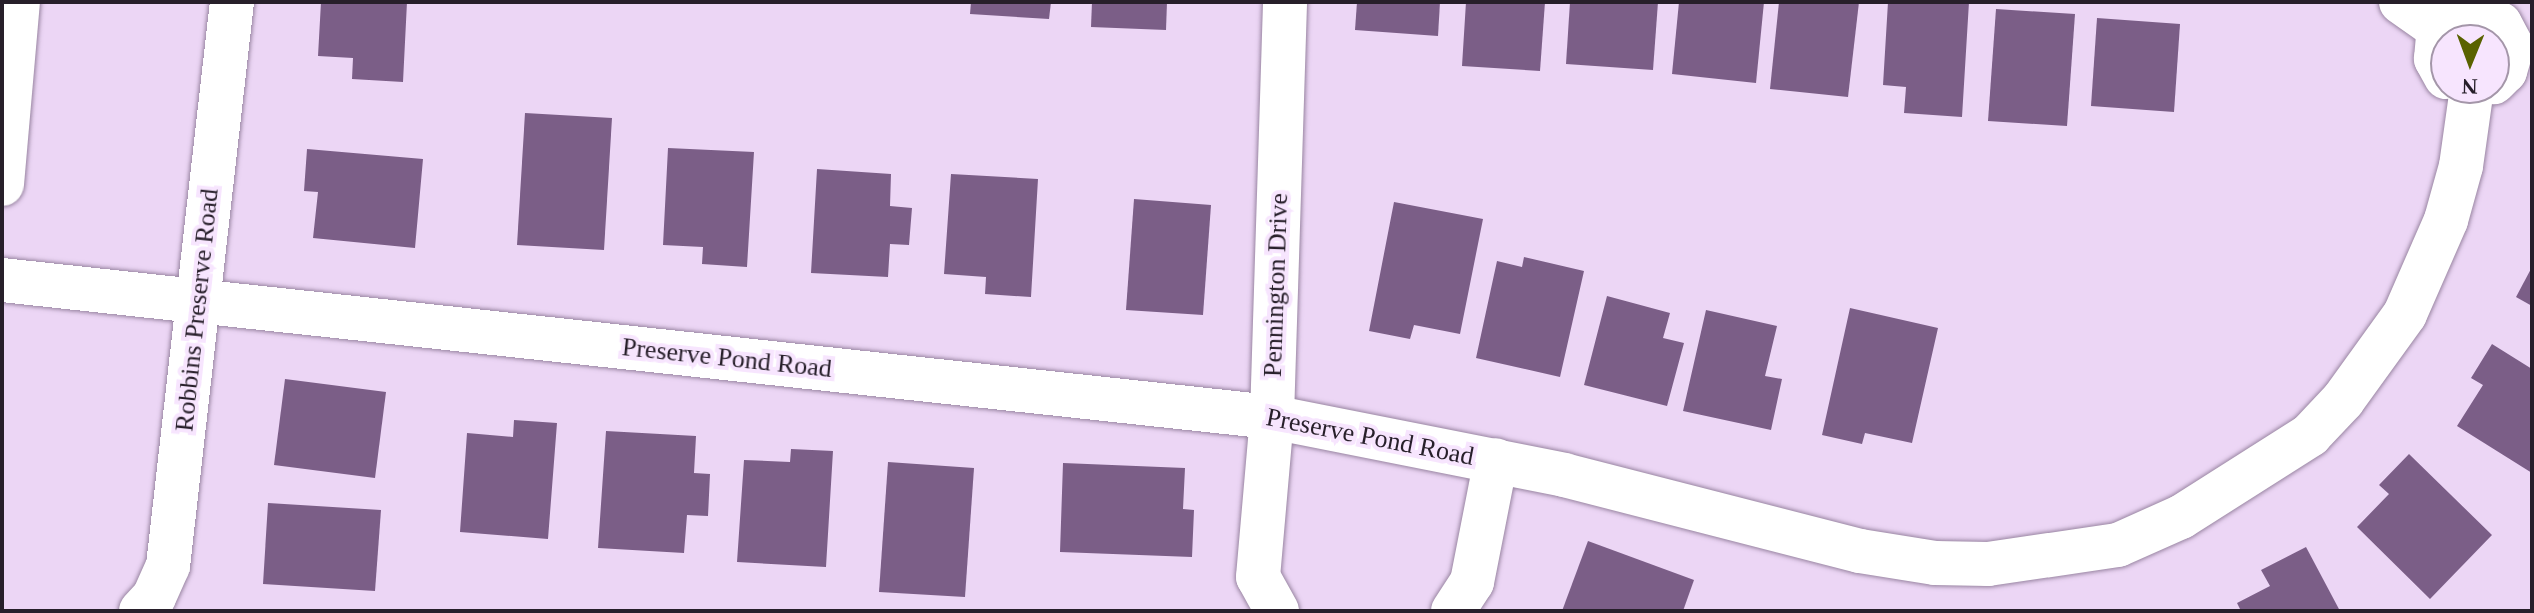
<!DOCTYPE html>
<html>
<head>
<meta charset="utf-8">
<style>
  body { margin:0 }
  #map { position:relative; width:2534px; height:613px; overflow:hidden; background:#ecd6f5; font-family:"Times New Roman",serif }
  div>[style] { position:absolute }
  .building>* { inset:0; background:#7b5e87 }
  .roads { filter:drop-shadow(0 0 2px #9985a2) drop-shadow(0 0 2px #9985a2) }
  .street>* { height:44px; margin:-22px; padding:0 22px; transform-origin:22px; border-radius:22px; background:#fff }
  span { translate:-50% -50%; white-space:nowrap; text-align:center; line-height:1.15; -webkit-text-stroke:8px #f7e5fe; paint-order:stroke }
  .street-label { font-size:26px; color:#271f2a }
  .frame { position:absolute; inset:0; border:4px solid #271f2a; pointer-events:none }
  .north { position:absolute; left:2430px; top:24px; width:80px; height:80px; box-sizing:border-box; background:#f7e5fe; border:2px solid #a496a9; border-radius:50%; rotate:181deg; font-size:22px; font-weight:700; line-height:32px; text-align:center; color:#271f2a }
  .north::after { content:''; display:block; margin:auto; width:28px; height:36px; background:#5a6200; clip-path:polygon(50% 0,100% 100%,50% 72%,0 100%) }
</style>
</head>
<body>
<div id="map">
  <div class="building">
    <div style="clip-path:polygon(321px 2px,407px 2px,403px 82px,352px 79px,353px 58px,318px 56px)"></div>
    <div style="clip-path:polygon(971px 2px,1051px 2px,1049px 19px,970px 14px)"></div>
    <div style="clip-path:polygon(1092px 2px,1167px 2px,1166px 30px,1091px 27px)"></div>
    <div style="clip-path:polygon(1357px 2px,1440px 2px,1438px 36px,1355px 30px)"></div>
    <div style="clip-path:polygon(1466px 2px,1545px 2px,1540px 71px,1462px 66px)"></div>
    <div style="clip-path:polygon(1570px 2px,1658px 2px,1653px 70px,1566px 64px)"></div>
    <div style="clip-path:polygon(1679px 2px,1764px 2px,1756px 83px,1672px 74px)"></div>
    <div style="clip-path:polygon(1779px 2px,1859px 2px,1848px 97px,1770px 89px)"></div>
    <div style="clip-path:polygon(1888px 2px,1969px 2px,1962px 117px,1904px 113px,1906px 87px,1883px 85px)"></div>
    <div style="clip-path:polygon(1996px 9px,2075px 14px,2067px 126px,1988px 121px)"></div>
    <div style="clip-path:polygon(2097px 18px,2180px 24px,2174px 112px,2091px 106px)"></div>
    <div style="clip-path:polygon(525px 113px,612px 118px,604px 250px,517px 245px)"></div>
    <div style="clip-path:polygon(668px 148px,754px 152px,747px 267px,702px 264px,703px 247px,663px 245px)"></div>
    <div style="clip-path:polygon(307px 149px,423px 159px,415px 248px,313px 238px,318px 192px,304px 191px)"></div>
    <div style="clip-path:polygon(817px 169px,891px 174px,890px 206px,912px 208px,909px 245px,890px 244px,888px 277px,811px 273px)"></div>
    <div style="clip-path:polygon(951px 174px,1038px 179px,1031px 297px,985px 294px,986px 277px,944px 274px)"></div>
    <div style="clip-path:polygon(1134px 199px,1211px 205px,1203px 315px,1126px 310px)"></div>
    <div style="clip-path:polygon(1394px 202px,1483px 219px,1460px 334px,1414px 325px,1410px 339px,1369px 331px)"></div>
    <div style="clip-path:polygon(1524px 257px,1584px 271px,1560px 377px,1476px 358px,1497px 261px,1522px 267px)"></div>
    <div style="clip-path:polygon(2532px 267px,2532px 306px,2516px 297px)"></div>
    <div style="clip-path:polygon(1607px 296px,1670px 313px,1663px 338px,1684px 343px,1667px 406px,1584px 385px)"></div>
    <div style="clip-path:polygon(1850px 308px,1938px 328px,1912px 443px,1865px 433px,1862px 444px,1822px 435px)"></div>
    <div style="clip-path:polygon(1706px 310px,1777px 326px,1765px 376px,1782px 379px,1771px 430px,1683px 411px)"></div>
    <div style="clip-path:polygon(2492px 344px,2532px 369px,2532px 473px,2457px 426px,2483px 385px,2471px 378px)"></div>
    <div style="clip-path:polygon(285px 379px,386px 392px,375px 478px,274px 465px)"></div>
    <div style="clip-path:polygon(514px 420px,557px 423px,548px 539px,460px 532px,467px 433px,513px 437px)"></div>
    <div style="clip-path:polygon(606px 431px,696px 436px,694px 473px,710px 474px,708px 516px,687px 515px,684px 553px,598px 548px)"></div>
    <div style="clip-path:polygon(791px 449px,833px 451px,826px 567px,737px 562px,744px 460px,790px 462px)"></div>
    <div style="clip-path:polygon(2409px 454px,2492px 535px,2430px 599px,2357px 527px,2389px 494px,2379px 485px)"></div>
    <div style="clip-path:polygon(888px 462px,974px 468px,965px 597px,879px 592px)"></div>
    <div style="clip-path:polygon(1063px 463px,1185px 468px,1183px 509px,1194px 510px,1192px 557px,1060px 552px)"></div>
    <div style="clip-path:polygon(268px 503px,381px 510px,375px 591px,263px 584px)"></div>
    <div style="clip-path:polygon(1588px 541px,1694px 580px,1683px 611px,1562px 611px)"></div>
    <div style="clip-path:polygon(2306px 547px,2340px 611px,2241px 611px,2237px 603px,2270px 586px,2261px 570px)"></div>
  </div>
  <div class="roads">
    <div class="street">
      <div style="left:2401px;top:2px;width:49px;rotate:35deg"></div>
      <div style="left:2446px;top:77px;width:21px;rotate:-119deg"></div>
      <div style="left:2436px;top:59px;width:24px;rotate:-85deg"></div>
      <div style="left:2438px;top:35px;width:24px;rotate:-45deg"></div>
      <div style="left:2455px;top:18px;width:24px;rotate:-15deg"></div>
      <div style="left:2478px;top:12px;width:25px;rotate:29deg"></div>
      <div style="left:2500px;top:24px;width:26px;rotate:62deg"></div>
      <div style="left:2512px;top:47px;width:25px;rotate:106deg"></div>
      <div style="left:2505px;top:71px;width:16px;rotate:135deg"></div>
      <div style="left:2px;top:184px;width:183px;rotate:-85deg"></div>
      <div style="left:2px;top:280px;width:1277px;rotate:6.16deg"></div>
      <div style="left:1272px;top:417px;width:298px;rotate:11.2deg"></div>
      <div style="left:1564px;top:475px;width:306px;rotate:14.4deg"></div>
      <div style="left:1860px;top:551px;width:76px;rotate:9.1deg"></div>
      <div style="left:1935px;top:563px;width:53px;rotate:1.1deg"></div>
      <div style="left:1988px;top:564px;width:131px;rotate:-8.3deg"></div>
      <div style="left:2118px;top:545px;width:69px;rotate:-24deg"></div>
      <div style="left:2181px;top:517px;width:153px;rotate:-32.4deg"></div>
      <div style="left:2310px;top:435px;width:48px;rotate:-46.7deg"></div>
      <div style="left:2343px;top:400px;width:106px;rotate:-54.2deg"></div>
      <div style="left:2405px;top:314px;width:103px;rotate:-66.4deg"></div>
      <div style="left:2446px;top:220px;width:56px;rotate:-74.5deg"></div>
      <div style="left:2461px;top:166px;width:79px;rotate:-82deg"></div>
      <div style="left:141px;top:611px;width:19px;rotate:-47deg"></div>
      <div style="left:154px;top:597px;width:34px;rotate:-66deg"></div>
      <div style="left:168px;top:566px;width:568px;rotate:-83.53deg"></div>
      <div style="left:1277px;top:611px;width:39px;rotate:-119deg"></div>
      <div style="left:1258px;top:577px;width:161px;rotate:-85deg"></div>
      <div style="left:1272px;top:417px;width:415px;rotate:-88.2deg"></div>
      <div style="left:1453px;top:611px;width:35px;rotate:-57deg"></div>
      <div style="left:1472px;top:582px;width:124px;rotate:-78.9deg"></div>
    </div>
  </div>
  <div class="street-label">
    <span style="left:1276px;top:285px;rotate:-88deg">Pennington Drive</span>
    <span style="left:197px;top:310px;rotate:-84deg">Robbins Preserve Road</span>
    <span style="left:727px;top:358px;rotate:6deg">Preserve Pond Road</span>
    <span style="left:1370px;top:437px;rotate:11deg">Preserve Pond Road</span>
  </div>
  <div class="frame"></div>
  <div class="north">N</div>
</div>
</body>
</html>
